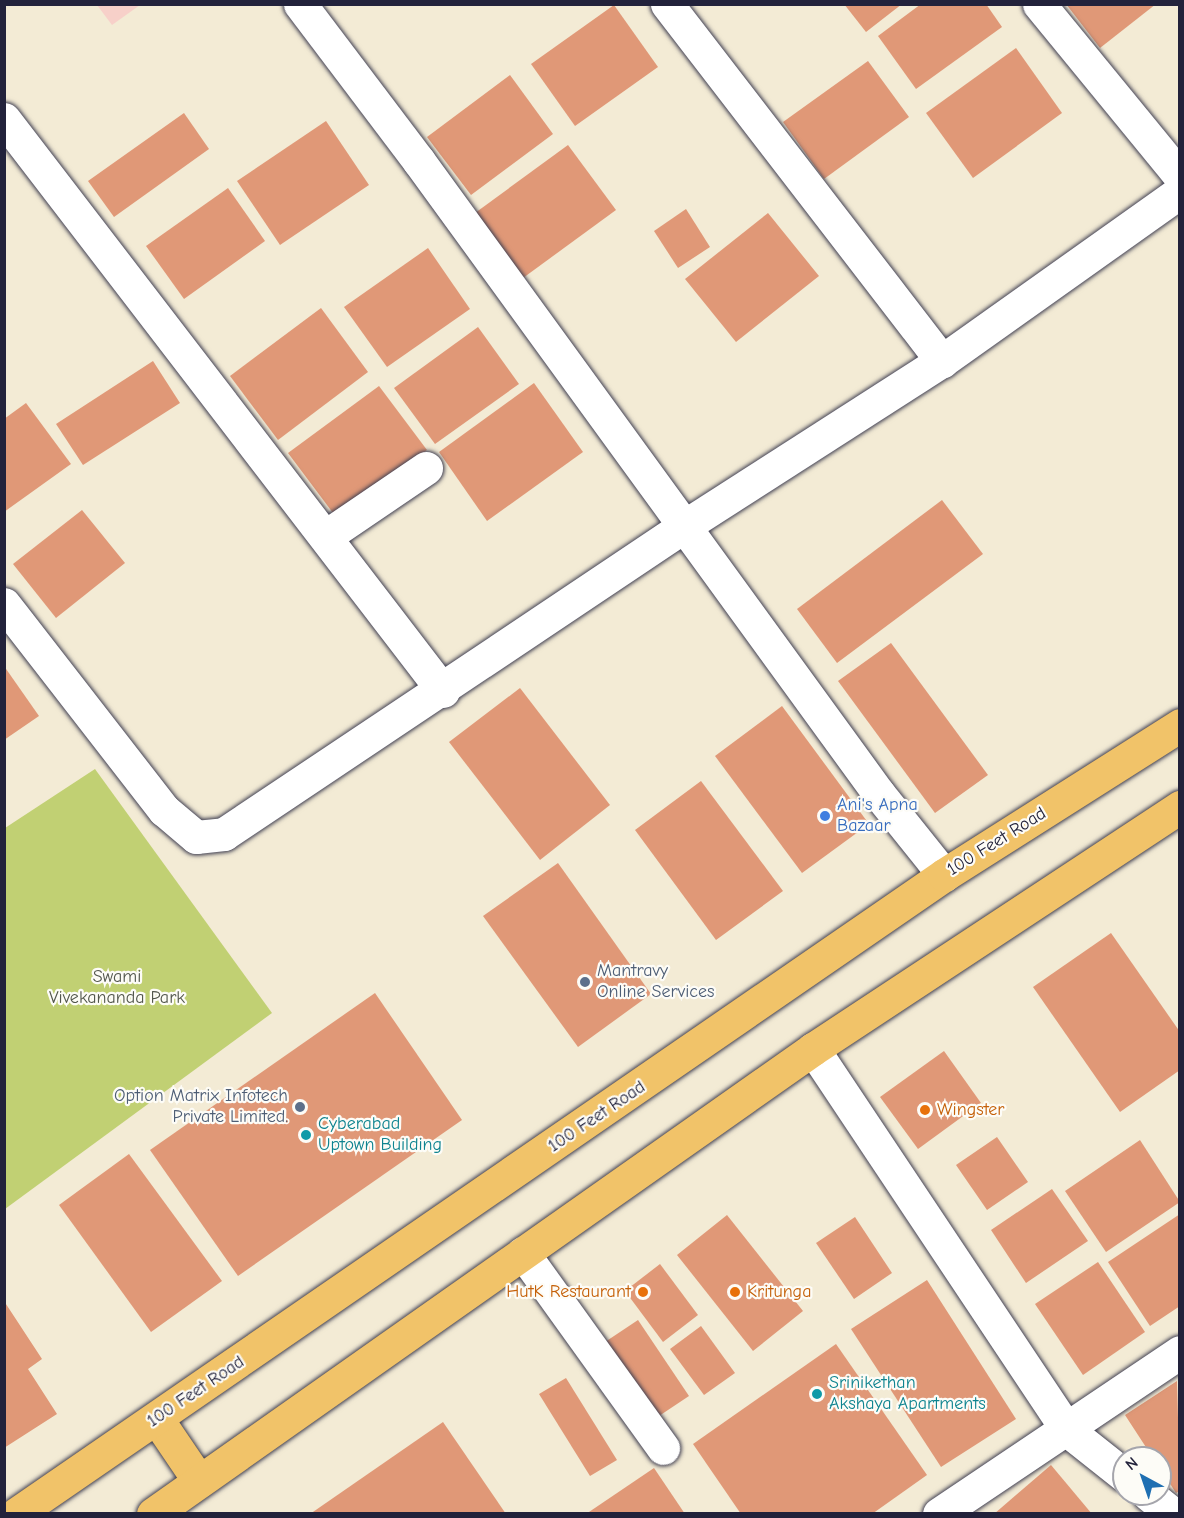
<!DOCTYPE html>
<html>
<head>
<meta charset="utf-8">
<style>
  body { margin:0 }
  #map { position:relative; width:1184px; height:1518px; overflow:hidden; background:#f3ebd5; font-family:"Comic Neue",sans-serif }
  div>[style] { position:absolute }
  .built>* { inset:0; background:#f7d0c9 }
  .green>* { inset:0; background:#c1d073 }
  .building>* { inset:0; background:#e09877 }
  .roads { filter:drop-shadow(0 0 2px #414052) drop-shadow(0 0 2px #414052) }
  .minor>* { height:33px; margin:-16.5px; padding:0 16.5px; transform-origin:16.5px; border-radius:16.5px; background:#fff }
  .major>* { height:33px; margin:-16.5px; padding:0 16.5px; transform-origin:16.5px; border-radius:16.5px; background:#f1c369 }
  .dots>* { width:16px; height:16px; translate:-50% -50%; box-sizing:border-box; border:3px solid #fdfcf7; border-radius:50% }
  span { translate:-50% -50%; white-space:nowrap; text-align:center; line-height:1.15; -webkit-text-stroke:4.5px #fdfcf7; paint-order:stroke }
  .shop-label { font-size:18px; color:#366cbe }
  .left { translate:0 -50%; text-align:left }
  .street-label { font-size:18px; color:#22223b }
  .service-label { font-size:18px; color:#4e5e75 }
  .right { translate:-100% -50%; text-align:right }
  .park-label { font-size:18px; color:#52564c }
  .food-label { font-size:18px; color:#c56008 }
  .culture-label { font-size:18px; color:#0d838f }
  .frame { position:absolute; inset:0; border:6px solid #22223b; pointer-events:none }
  .north { position:absolute; left:1112px; top:1446px; width:60px; height:60px; box-sizing:border-box; background:#fdfcf7; border:2px solid #a5a5ac; border-radius:50%; rotate:320deg; font-size:16px; font-weight:700; line-height:24px; text-align:center; color:#22223b }
  .north::after { content:''; display:block; margin:auto; width:21px; height:27px; background:#1f6fb2; clip-path:polygon(50% 0,100% 100%,50% 72%,0 100%) }
</style>
</head>
<body>
<div id="map">
  <div class="built">
    <div style="clip-path:polygon(97px 5px,140px 5px,112px 25px)"></div>
  </div>
  <div class="green">
    <div style="clip-path:polygon(95px 769px,272px 1013px,5px 1209px,5px 828px)"></div>
  </div>
  <div class="building">
    <div style="clip-path:polygon(844px 4px,902px 4px,866px 32px)"></div>
    <div style="clip-path:polygon(921px 4px,986px 4px,1002px 27px,916px 89px,878px 36px)"></div>
    <div style="clip-path:polygon(1066px 4px,1156px 4px,1100px 48px)"></div>
    <div style="clip-path:polygon(614px 5px,658px 67px,575px 126px,531px 64px)"></div>
    <div style="clip-path:polygon(1016px 48px,1062px 113px,973px 178px,926px 113px)"></div>
    <div style="clip-path:polygon(868px 61px,909px 117px,824px 179px,783px 122px)"></div>
    <div style="clip-path:polygon(510px 75px,553px 134px,471px 195px,427px 137px)"></div>
    <div style="clip-path:polygon(184px 113px,209px 149px,114px 217px,88px 181px)"></div>
    <div style="clip-path:polygon(326px 121px,369px 185px,280px 245px,237px 181px)"></div>
    <div style="clip-path:polygon(568px 145px,616px 210px,523px 278px,475px 213px)"></div>
    <div style="clip-path:polygon(228px 188px,265px 241px,184px 299px,146px 246px)"></div>
    <div style="clip-path:polygon(686px 209px,710px 247px,678px 268px,654px 231px)"></div>
    <div style="clip-path:polygon(768px 213px,819px 276px,736px 342px,685px 279px)"></div>
    <div style="clip-path:polygon(428px 248px,470px 309px,387px 367px,344px 307px)"></div>
    <div style="clip-path:polygon(321px 308px,368px 372px,278px 440px,230px 376px)"></div>
    <div style="clip-path:polygon(478px 327px,519px 384px,435px 444px,394px 388px)"></div>
    <div style="clip-path:polygon(153px 361px,180px 403px,83px 465px,56px 424px)"></div>
    <div style="clip-path:polygon(534px 383px,583px 452px,487px 521px,439px 452px)"></div>
    <div style="clip-path:polygon(379px 386px,427px 450px,336px 517px,288px 453px)"></div>
    <div style="clip-path:polygon(26px 403px,71px 464px,4px 512px,4px 419px)"></div>
    <div style="clip-path:polygon(942px 500px,983px 554px,837px 663px,797px 609px)"></div>
    <div style="clip-path:polygon(82px 510px,125px 563px,56px 618px,13px 564px)"></div>
    <div style="clip-path:polygon(891px 643px,988px 775px,935px 813px,838px 681px)"></div>
    <div style="clip-path:polygon(4px 666px,39px 716px,4px 740px)"></div>
    <div style="clip-path:polygon(520px 688px,610px 805px,540px 860px,449px 742px)"></div>
    <div style="clip-path:polygon(782px 706px,869px 824px,802px 873px,715px 756px)"></div>
    <div style="clip-path:polygon(701px 781px,783px 891px,716px 940px,635px 830px)"></div>
    <div style="clip-path:polygon(558px 863px,651px 994px,578px 1047px,483px 916px)"></div>
    <div style="clip-path:polygon(1111px 933px,1180px 1032px,1180px 1070px,1120px 1112px,1033px 987px)"></div>
    <div style="clip-path:polygon(375px 993px,462px 1120px,238px 1276px,150px 1150px)"></div>
    <div style="clip-path:polygon(944px 1051px,981px 1103px,918px 1149px,880px 1097px)"></div>
    <div style="clip-path:polygon(997px 1137px,1028px 1182px,987px 1210px,956px 1165px)"></div>
    <div style="clip-path:polygon(1140px 1140px,1180px 1202px,1106px 1252px,1065px 1191px)"></div>
    <div style="clip-path:polygon(129px 1154px,222px 1281px,151px 1332px,59px 1205px)"></div>
    <div style="clip-path:polygon(1052px 1189px,1088px 1241px,1026px 1283px,991px 1230px)"></div>
    <div style="clip-path:polygon(1180px 1214px,1180px 1306px,1150px 1326px,1108px 1262px)"></div>
    <div style="clip-path:polygon(727px 1215px,803px 1311px,753px 1351px,677px 1255px)"></div>
    <div style="clip-path:polygon(855px 1217px,892px 1273px,854px 1299px,816px 1243px)"></div>
    <div style="clip-path:polygon(1098px 1262px,1145px 1332px,1083px 1375px,1035px 1304px)"></div>
    <div style="clip-path:polygon(660px 1264px,698px 1315px,663px 1342px,625px 1291px)"></div>
    <div style="clip-path:polygon(927px 1280px,1016px 1419px,941px 1467px,851px 1329px)"></div>
    <div style="clip-path:polygon(4px 1301px,42px 1359px,28px 1369px,57px 1414px,4px 1448px)"></div>
    <div style="clip-path:polygon(638px 1320px,689px 1396px,653px 1420px,602px 1344px)"></div>
    <div style="clip-path:polygon(701px 1326px,735px 1373px,704px 1395px,670px 1349px)"></div>
    <div style="clip-path:polygon(836px 1344px,927px 1475px,872px 1514px,741px 1514px,693px 1444px)"></div>
    <div style="clip-path:polygon(566px 1378px,617px 1460px,590px 1476px,539px 1394px)"></div>
    <div style="clip-path:polygon(1177px 1381px,1180px 1491px,1176px 1493px,1160px 1468px,1160px 1458px,1153px 1458px,1125px 1415px)"></div>
    <div style="clip-path:polygon(443px 1422px,506px 1514px,310px 1514px)"></div>
    <div style="clip-path:polygon(1051px 1465px,1092px 1514px,994px 1514px)"></div>
    <div style="clip-path:polygon(654px 1468px,685px 1514px,586px 1514px)"></div>
  </div>
  <div class="roads">
    <div class="minor">
      <div style="left:300px;top:4px;width:196px;rotate:52.9deg"></div>
      <div style="left:418px;top:160px;width:784px;rotate:53.98deg"></div>
      <div style="left:879px;top:794px;width:104px;rotate:51.3deg"></div>
      <div style="left:667px;top:4px;width:451px;rotate:52.4deg"></div>
      <div style="left:1039px;top:4px;width:222px;rotate:50.7deg"></div>
      <div style="left:4px;top:119px;width:721px;rotate:52.49deg"></div>
      <div style="left:326px;top:536px;width:121px;rotate:-34.2deg"></div>
      <div style="left:4px;top:604px;width:261px;rotate:52.2deg"></div>
      <div style="left:164px;top:810px;width:42px;rotate:40.2deg"></div>
      <div style="left:196px;top:837px;width:28px;rotate:-6deg"></div>
      <div style="left:224px;top:834px;width:552px;rotate:-33.78deg"></div>
      <div style="left:683px;top:527px;width:308px;rotate:-32.7deg"></div>
      <div style="left:942px;top:361px;width:292px;rotate:-35.4deg"></div>
      <div style="left:813px;top:1049px;width:457px;rotate:56.3deg"></div>
      <div style="left:1066px;top:1429px;width:74px;rotate:38.4deg"></div>
      <div style="left:523px;top:1253px;width:240px;rotate:54.3deg"></div>
      <div style="left:1148px;top:1494px;width:32px;rotate:39deg"></div>
      <div style="left:939px;top:1514px;width:290px;rotate:-33.9deg"></div>
    </div>
    <div class="major">
      <div style="left:157px;top:1419px;width:75px;rotate:55.9deg"></div>
      <div style="left:16px;top:1514px;width:1127px;rotate:-34.55deg"></div>
      <div style="left:944px;top:875px;width:280px;rotate:-32.4deg"></div>
      <div style="left:153px;top:1514px;width:807px;rotate:-35.17deg"></div>
      <div style="left:813px;top:1049px;width:440px;rotate:-33.4deg"></div>
    </div>
  </div>
  <div class="dots">
    <div style="left:825px;top:816px;background:#3f7fe0"></div>
    <div style="left:585px;top:982px;background:#5c6f8a"></div>
    <div style="left:300px;top:1107px;background:#5c6f8a"></div>
    <div style="left:925px;top:1110px;background:#e8710a"></div>
    <div style="left:306px;top:1135px;background:#0f9aa8"></div>
    <div style="left:643px;top:1292px;background:#e8710a"></div>
    <div style="left:735px;top:1292px;background:#e8710a"></div>
    <div style="left:817px;top:1394px;background:#0f9aa8"></div>
  </div>
  <div class="shop-label">
    <span class="left" style="left:837px;top:816px">Ani's Apna<br>Bazaar</span>
  </div>
  <div class="street-label">
    <span style="left:997px;top:842px;rotate:-32deg">100 Feet Road</span>
    <span style="left:597px;top:1117px;rotate:-34deg">100 Feet Road</span>
    <span style="left:196px;top:1392px;rotate:-34deg">100 Feet Road</span>
  </div>
  <div class="service-label">
    <span class="left" style="left:597px;top:982px">Mantravy<br>Online Services</span>
    <span class="right" style="left:288px;top:1107px">Option Matrix Infotech<br>Private Limited.</span>
  </div>
  <div class="park-label">
    <span style="left:117px;top:988px">Swami<br>Vivekananda Park</span>
  </div>
  <div class="food-label">
    <span class="left" style="left:937px;top:1110px">Wingster</span>
    <span class="right" style="left:631px;top:1292px">HutK Restaurant</span>
    <span class="left" style="left:747px;top:1292px">Kritunga</span>
  </div>
  <div class="culture-label">
    <span class="left" style="left:318px;top:1135px">Cyberabad<br>Uptown Building</span>
    <span class="left" style="left:829px;top:1394px">Srinikethan<br>Akshaya Apartments</span>
  </div>
  <div class="frame"></div>
  <div class="north">N</div>
</div>
</body>
</html>
